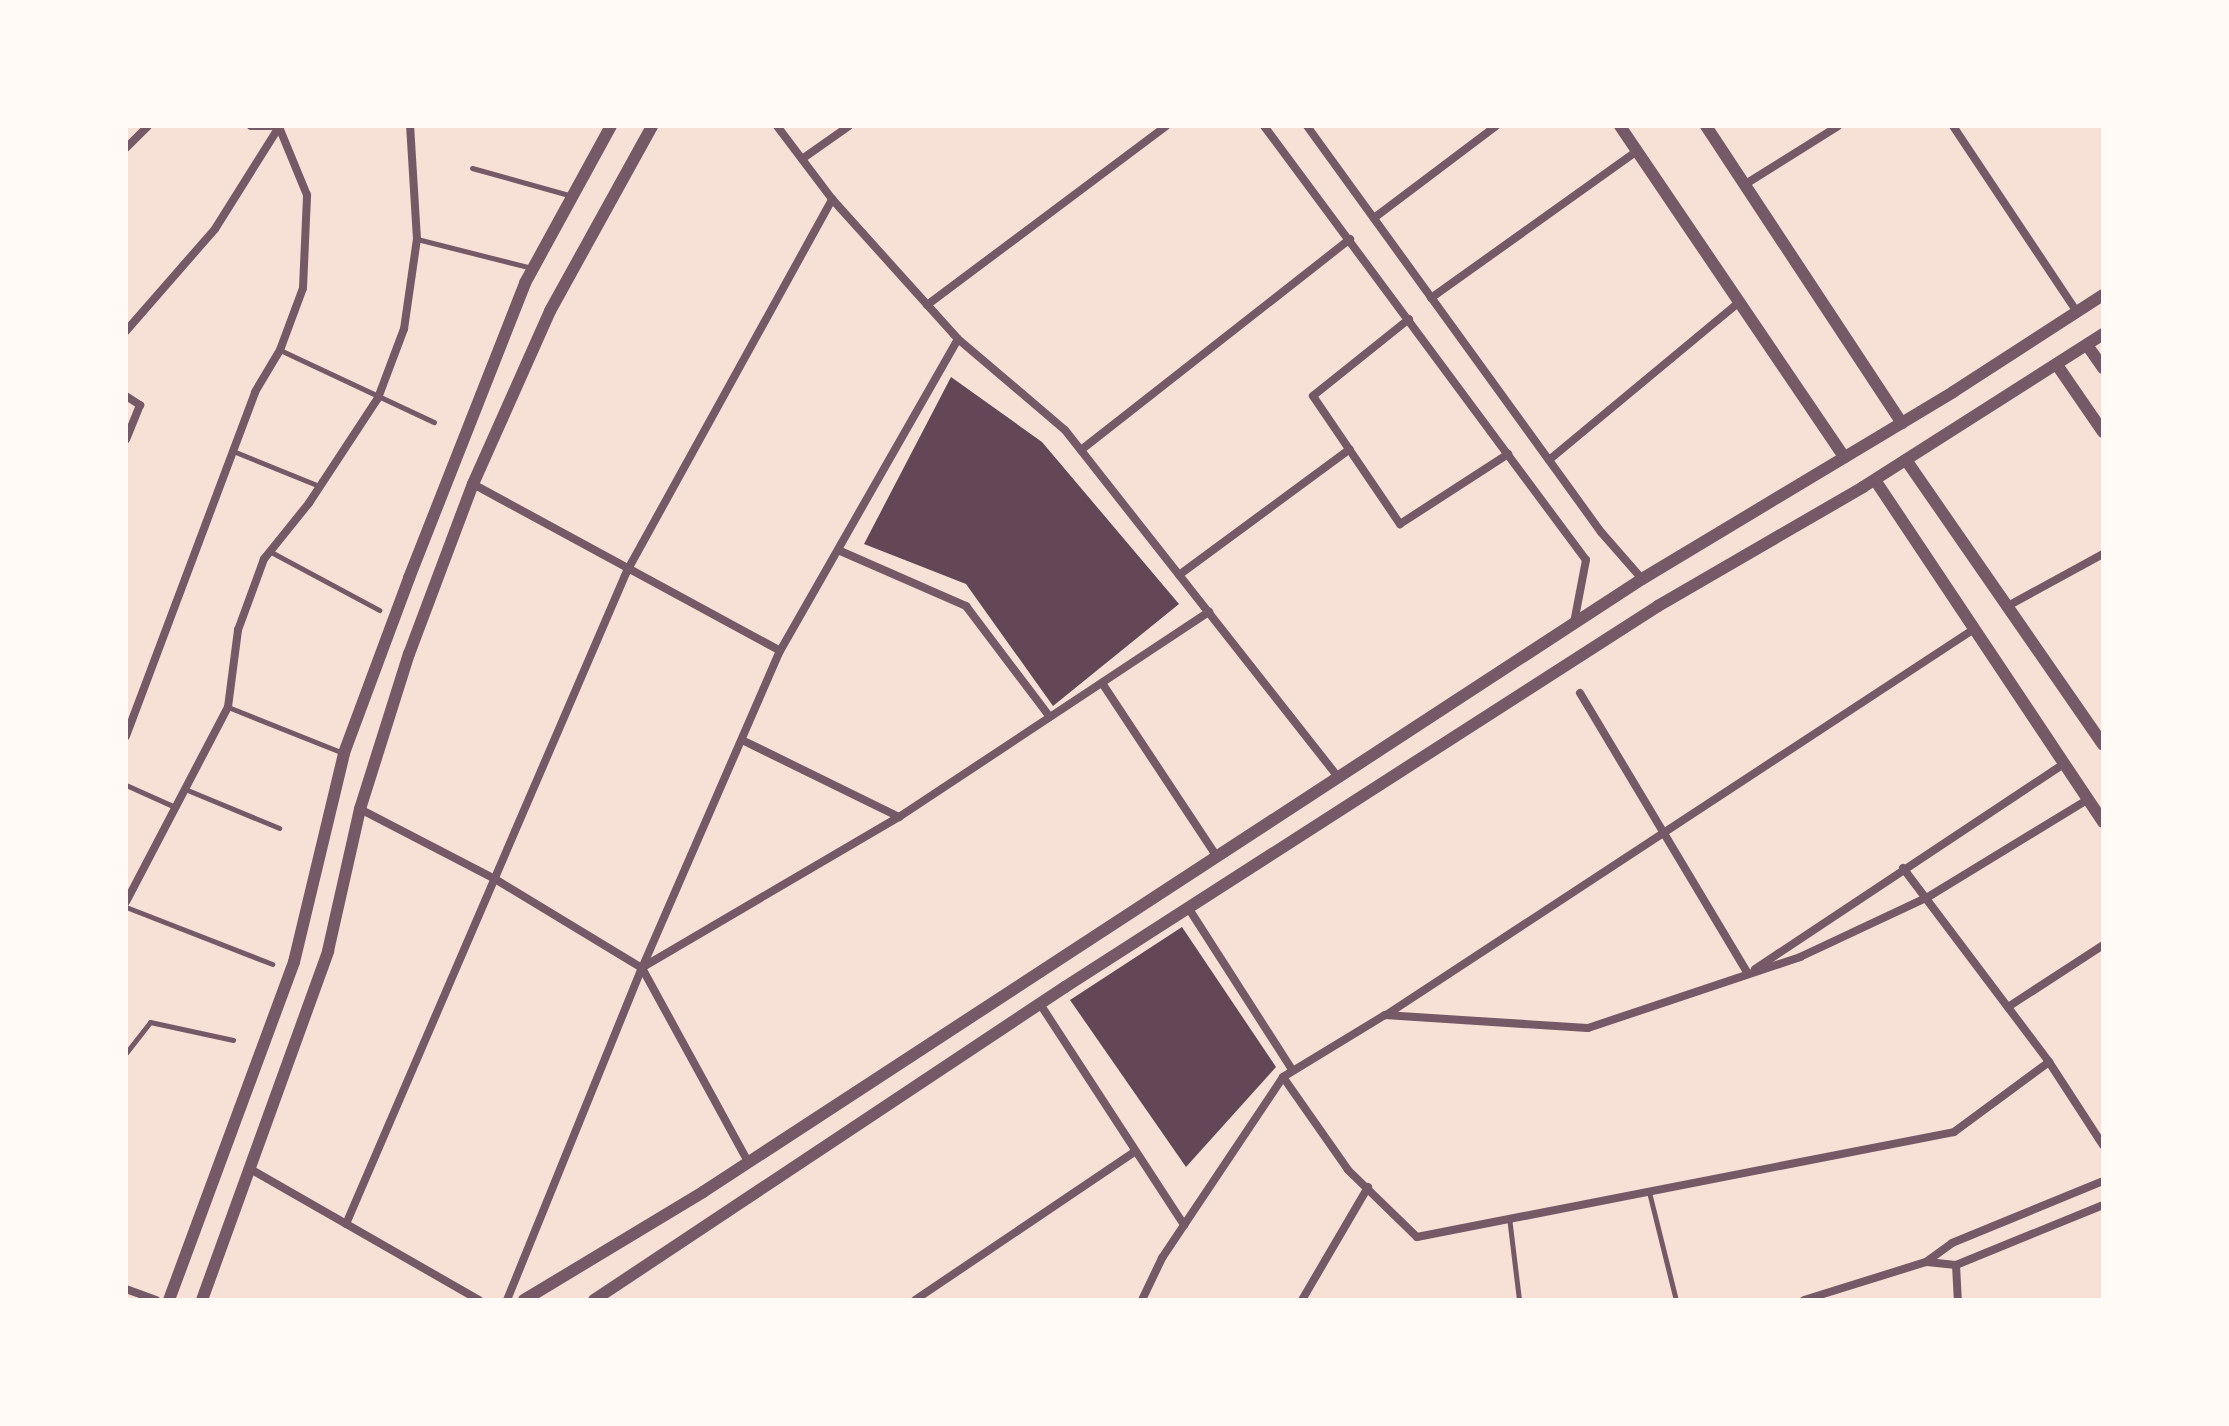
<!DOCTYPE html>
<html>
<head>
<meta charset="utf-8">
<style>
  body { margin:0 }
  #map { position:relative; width:2229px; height:1426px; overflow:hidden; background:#f7e1d7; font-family:"Public Sans",sans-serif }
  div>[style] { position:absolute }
  .building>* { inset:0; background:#644757 }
  .service>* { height:5px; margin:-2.5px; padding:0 2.5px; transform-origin:2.5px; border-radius:2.5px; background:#755966 }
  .minor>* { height:8px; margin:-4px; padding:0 4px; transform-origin:4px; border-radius:4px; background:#755966 }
  .tertiary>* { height:12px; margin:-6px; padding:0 6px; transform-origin:6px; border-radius:6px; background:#755966 }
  span { translate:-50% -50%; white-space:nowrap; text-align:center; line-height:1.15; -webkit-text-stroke:6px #fffaf5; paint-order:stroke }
  .frame { position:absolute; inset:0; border:128px solid #fffaf5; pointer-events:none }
</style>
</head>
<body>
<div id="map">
  <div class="building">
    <div style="clip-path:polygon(951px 377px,1042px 442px,1179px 604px,1053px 706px,966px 584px,864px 544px)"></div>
    <div style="clip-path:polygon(1182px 927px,1276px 1067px,1186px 1167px,1070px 1000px)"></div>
  </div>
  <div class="service">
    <div style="left:472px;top:168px;width:104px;rotate:15.6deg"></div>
    <div style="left:417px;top:239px;width:119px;rotate:14.2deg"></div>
    <div style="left:280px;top:350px;width:170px;rotate:25.1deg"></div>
    <div style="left:233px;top:451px;width:93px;rotate:22.1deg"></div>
    <div style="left:271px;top:552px;width:123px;rotate:28.2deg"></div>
    <div style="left:228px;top:707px;width:124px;rotate:21.8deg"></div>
    <div style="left:126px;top:785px;width:54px;rotate:24.2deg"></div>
    <div style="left:185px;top:789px;width:102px;rotate:22.5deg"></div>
    <div style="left:126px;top:907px;width:157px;rotate:21.3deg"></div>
    <div style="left:126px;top:1053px;width:39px;rotate:-52deg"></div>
    <div style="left:150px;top:1022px;width:85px;rotate:12.2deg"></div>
    <div style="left:1649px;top:1192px;width:111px;rotate:76deg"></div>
    <div style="left:1509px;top:1217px;width:84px;rotate:83.1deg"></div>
  </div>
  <div class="minor">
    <div style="left:251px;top:126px;width:29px"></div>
    <div style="left:777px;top:126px;width:91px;rotate:53deg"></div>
    <div style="left:832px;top:199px;width:188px;rotate:48deg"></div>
    <div style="left:958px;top:339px;width:140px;rotate:40.4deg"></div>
    <div style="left:1065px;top:430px;width:442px;rotate:51.8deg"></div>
    <div style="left:1264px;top:126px;width:540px;rotate:53.43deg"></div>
    <div style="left:1586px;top:560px;width:64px;rotate:100.8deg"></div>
    <div style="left:1307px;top:126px;width:501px;rotate:54.09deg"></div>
    <div style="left:1601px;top:532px;width:62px;rotate:48.9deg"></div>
    <div style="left:1953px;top:126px;width:224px;rotate:56.3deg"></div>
    <div style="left:126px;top:148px;width:31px;rotate:-45deg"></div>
    <div style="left:802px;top:159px;width:57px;rotate:-35.1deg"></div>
    <div style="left:1744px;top:185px;width:111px;rotate:-32.1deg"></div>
    <div style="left:1374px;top:218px;width:153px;rotate:-37deg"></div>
    <div style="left:1431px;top:298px;width:253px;rotate:-35.5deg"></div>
    <div style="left:927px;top:305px;width:299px;rotate:-36.8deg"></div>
    <div style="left:1409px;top:319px;width:123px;rotate:141.3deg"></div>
    <div style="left:1313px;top:396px;width:155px;rotate:55.8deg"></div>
    <div style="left:1400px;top:524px;width:129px;rotate:-32.9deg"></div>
    <div style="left:126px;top:331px;width:135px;rotate:-48.9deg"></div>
    <div style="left:215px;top:229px;width:120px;rotate:-57.9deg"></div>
    <div style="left:126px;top:396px;width:17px;rotate:33deg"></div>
    <div style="left:140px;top:405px;width:37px;rotate:112deg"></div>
    <div style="left:1081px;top:450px;width:342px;rotate:-38.1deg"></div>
    <div style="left:1549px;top:460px;width:247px;rotate:-39.7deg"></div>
    <div style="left:473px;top:484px;width:349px;rotate:28.5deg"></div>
    <div style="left:838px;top:550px;width:140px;rotate:23.6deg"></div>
    <div style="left:966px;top:606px;width:139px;rotate:52.9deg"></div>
    <div style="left:1179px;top:575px;width:212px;rotate:-36.4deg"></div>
    <div style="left:2006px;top:607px;width:111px;rotate:-28.7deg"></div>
    <div style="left:1102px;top:683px;width:205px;rotate:56.5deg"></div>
    <div style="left:1580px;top:693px;width:327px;rotate:59.1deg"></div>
    <div style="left:126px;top:736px;width:367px;rotate:-69.4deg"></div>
    <div style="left:255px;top:392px;width:49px;rotate:-59.2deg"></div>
    <div style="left:280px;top:350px;width:66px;rotate:-69.6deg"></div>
    <div style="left:303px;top:288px;width:93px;rotate:-87.5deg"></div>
    <div style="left:307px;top:195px;width:74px;rotate:-112.4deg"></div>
    <div style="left:742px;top:740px;width:175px;rotate:26.1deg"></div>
    <div style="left:360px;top:809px;width:152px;rotate:27.4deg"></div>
    <div style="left:495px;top:879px;width:172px;rotate:31.2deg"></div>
    <div style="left:1903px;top:868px;width:243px;rotate:53deg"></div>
    <div style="left:2049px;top:1062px;width:99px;rotate:57deg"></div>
    <div style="left:126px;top:902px;width:220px;rotate:-62.4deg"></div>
    <div style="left:228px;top:707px;width:78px;rotate:-82.6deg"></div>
    <div style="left:238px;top:630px;width:76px;rotate:-69.9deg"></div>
    <div style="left:264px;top:559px;width:72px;rotate:-51.2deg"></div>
    <div style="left:309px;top:503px;width:126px;rotate:-56.7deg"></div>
    <div style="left:378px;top:398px;width:74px;rotate:-69.4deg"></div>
    <div style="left:404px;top:329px;width:91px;rotate:-81.8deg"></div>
    <div style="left:417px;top:239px;width:113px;rotate:-93.5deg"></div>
    <div style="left:1189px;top:909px;width:189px;rotate:57.3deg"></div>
    <div style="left:643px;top:967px;width:297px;rotate:-30.4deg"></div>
    <div style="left:899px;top:817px;width:372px;rotate:-33.5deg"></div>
    <div style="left:642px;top:968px;width:221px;rotate:61.3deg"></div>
    <div style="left:1755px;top:969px;width:369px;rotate:-33.6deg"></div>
    <div style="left:1040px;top:1004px;width:264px;rotate:56.9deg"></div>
    <div style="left:2008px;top:1007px;width:113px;rotate:-33.1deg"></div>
    <div style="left:1386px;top:1015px;width:703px;rotate:-33.28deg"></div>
    <div style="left:1283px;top:1077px;width:113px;rotate:55deg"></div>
    <div style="left:1348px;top:1170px;width:96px;rotate:44.2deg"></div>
    <div style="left:1417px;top:1237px;width:547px;rotate:-11.06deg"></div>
    <div style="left:1954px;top:1132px;width:118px;rotate:-36.4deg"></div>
    <div style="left:252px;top:1170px;width:262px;rotate:29.8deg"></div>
    <div style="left:346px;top:1224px;width:711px;rotate:-66.72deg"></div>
    <div style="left:627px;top:571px;width:425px;rotate:-61.1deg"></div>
    <div style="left:1927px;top:1262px;width:29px;rotate:6deg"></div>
    <div style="left:1956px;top:1265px;width:159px;rotate:-22.2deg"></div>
    <div style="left:1956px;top:1265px;width:35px;rotate:87deg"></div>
    <div style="left:126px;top:1289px;width:32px;rotate:20deg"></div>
    <div style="left:507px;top:1300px;width:358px;rotate:-67.9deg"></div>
    <div style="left:642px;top:968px;width:346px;rotate:-66.5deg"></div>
    <div style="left:780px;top:651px;width:359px;rotate:-60.3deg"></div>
    <div style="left:915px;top:1300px;width:263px;rotate:-34deg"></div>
    <div style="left:1142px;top:1300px;width:47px;rotate:-64.5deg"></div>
    <div style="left:1162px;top:1258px;width:218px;rotate:-56.2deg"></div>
    <div style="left:1283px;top:1077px;width:119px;rotate:-31.3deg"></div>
    <div style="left:1385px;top:1015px;width:203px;rotate:3.7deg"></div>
    <div style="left:1588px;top:1028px;width:224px;rotate:-18.5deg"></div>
    <div style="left:1800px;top:957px;width:141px;rotate:-25.1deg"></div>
    <div style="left:1928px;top:897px;width:186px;rotate:-31.4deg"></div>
    <div style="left:1302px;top:1300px;width:131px;rotate:-59.7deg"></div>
    <div style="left:1804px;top:1300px;width:128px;rotate:-17.3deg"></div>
    <div style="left:1926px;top:1262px;width:32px;rotate:-36deg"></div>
    <div style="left:1952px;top:1243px;width:163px;rotate:-22.3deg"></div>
  </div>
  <div class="tertiary">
    <div style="left:1620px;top:126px;width:400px;rotate:55.9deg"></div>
    <div style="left:1706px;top:126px;width:356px;rotate:56.6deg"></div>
    <div style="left:2087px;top:345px;width:28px;rotate:55deg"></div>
    <div style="left:2057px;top:365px;width:81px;rotate:55.5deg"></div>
    <div style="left:1906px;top:460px;width:346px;rotate:55.3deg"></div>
    <div style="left:1875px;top:480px;width:411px;rotate:56.3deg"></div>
    <div style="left:169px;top:1300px;width:360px;rotate:-69.7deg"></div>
    <div style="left:294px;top:962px;width:215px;rotate:-76.5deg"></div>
    <div style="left:344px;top:753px;width:187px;rotate:-69.6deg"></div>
    <div style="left:409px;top:578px;width:317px;rotate:-68.5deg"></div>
    <div style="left:525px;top:283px;width:179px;rotate:-61.3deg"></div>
    <div style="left:202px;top:1300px;width:371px;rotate:-70.1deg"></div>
    <div style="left:328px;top:951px;width:146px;rotate:-77.3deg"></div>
    <div style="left:360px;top:809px;width:163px;rotate:-72.5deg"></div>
    <div style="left:409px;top:654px;width:182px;rotate:-69.4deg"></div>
    <div style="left:473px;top:484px;width:189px;rotate:-66deg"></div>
    <div style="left:550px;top:311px;width:211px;rotate:-61.1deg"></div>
    <div style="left:524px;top:1300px;width:209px;rotate:-31.1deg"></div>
    <div style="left:703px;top:1192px;width:1121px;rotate:-33.14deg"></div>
    <div style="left:1642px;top:579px;width:363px;rotate:-31deg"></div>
    <div style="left:1953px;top:392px;width:179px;rotate:-32.9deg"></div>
    <div style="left:594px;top:1300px;width:566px;rotate:-33.61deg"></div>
    <div style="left:1065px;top:987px;width:705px;rotate:-32.72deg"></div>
    <div style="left:1658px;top:606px;width:237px;rotate:-30.1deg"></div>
    <div style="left:1863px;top:487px;width:285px;rotate:-32.5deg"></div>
  </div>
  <div class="frame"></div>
</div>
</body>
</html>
